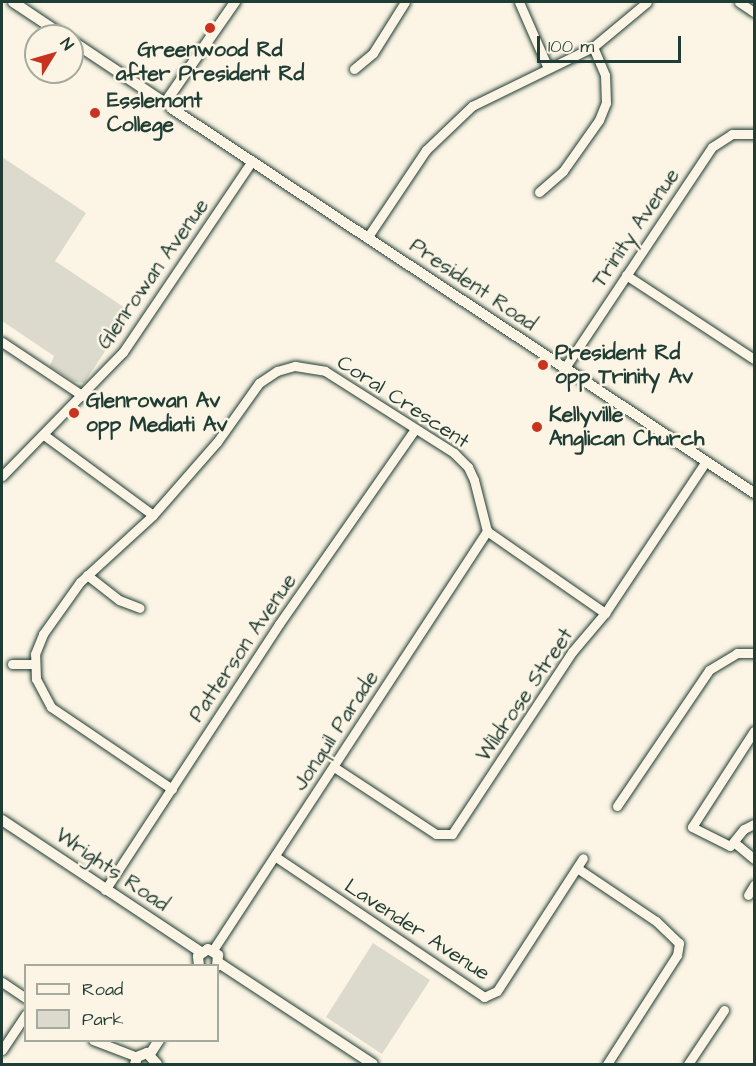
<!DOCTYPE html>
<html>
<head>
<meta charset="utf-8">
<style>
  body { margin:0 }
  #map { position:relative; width:756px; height:1066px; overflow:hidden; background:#fcf5e5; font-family:"Architects Daughter",sans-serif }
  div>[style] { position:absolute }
  .green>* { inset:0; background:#dcdacc }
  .roads { filter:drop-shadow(0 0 2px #1f3d34) drop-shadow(0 0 2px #1f3d34) }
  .minor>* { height:9px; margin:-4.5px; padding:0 4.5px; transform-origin:4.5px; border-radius:4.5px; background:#fcf5e5 }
  .tertiary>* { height:10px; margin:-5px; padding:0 5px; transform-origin:5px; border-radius:5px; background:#fcf5e5 }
  .dots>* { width:16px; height:16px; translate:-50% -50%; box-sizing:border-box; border:3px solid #fcf5e5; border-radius:50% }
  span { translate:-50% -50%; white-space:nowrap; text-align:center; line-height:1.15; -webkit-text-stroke:5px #fcf5e5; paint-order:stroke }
  .poi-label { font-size:21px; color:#1f3d34; font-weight:700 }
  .left { translate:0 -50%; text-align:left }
  .street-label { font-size:21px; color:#1f3d34 }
  .frame { position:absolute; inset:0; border:3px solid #1f3d34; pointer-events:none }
  .legend { position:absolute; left:24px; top:964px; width:195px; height:78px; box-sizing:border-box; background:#fcf5e5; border:2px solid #a4ab9e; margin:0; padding:8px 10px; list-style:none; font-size:18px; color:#1f3d34 }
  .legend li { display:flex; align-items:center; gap:12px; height:30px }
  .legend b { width:30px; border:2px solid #a4ab9e }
  .north { position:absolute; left:24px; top:24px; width:60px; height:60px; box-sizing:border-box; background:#fcf5e5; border:2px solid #a4ab9e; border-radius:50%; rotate:53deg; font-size:16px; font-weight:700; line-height:24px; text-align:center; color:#1f3d34 }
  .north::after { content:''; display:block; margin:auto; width:21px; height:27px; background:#c8321e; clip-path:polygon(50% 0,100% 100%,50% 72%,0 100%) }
  .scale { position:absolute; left:537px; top:36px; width:144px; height:27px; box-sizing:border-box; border:3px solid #1f3d34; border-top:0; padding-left:8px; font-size:18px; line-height:21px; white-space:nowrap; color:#1f3d34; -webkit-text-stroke:4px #fcf5e5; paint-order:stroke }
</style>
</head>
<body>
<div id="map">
  <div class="green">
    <div style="clip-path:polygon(2px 157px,86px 213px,55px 261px,131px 312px,84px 383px,75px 382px,50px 366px,54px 356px,2px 321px)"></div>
    <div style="clip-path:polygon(373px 943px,430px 980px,382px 1054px,326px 1017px)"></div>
  </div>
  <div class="roads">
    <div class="minor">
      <div style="left:519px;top:2px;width:72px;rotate:66.3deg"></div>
      <div style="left:739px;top:2px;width:18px;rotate:34deg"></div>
      <div style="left:354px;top:69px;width:25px;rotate:-40deg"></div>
      <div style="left:373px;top:53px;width:60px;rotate:-57.9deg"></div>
      <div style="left:539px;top:192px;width:32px;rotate:-41deg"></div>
      <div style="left:563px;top:171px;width:62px;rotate:-54.8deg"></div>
      <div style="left:599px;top:120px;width:18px;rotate:-68deg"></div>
      <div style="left:606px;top:103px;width:28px;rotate:-92deg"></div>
      <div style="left:605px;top:75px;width:30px;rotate:-113deg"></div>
      <div style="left:367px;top:238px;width:106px;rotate:-56.2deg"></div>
      <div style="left:426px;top:150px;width:64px;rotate:-43.7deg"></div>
      <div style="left:472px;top:106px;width:135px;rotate:-26deg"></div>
      <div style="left:593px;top:47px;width:70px;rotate:-39.8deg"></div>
      <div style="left:626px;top:275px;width:153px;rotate:33.3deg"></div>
      <div style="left:2px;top:342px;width:97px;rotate:33.7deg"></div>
      <div style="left:564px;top:369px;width:267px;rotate:-56.3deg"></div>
      <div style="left:712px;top:147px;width:24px;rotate:-33deg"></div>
      <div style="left:732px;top:134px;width:22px"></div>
      <div style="left:44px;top:435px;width:135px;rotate:36.3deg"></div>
      <div style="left:2px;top:476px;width:173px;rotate:-45.7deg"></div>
      <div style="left:123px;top:352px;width:229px;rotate:-56deg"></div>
      <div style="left:87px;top:575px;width:41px;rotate:38deg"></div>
      <div style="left:119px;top:600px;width:22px;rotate:21deg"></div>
      <div style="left:12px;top:664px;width:22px"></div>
      <div style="left:754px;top:731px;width:114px;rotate:122.9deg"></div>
      <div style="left:692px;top:827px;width:42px;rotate:26.6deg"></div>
      <div style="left:730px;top:846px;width:22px;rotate:-51deg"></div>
      <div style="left:744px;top:829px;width:11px;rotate:-27deg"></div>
      <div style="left:334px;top:767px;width:122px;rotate:33.3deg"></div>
      <div style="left:436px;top:834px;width:16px"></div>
      <div style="left:452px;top:834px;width:218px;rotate:-56.6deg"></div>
      <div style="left:572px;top:652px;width:51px;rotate:-49.8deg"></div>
      <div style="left:605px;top:613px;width:182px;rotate:-56.4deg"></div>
      <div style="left:172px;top:789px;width:146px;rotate:-145.9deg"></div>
      <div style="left:51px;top:707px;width:32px;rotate:-118deg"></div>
      <div style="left:36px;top:679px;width:25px;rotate:-92deg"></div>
      <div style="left:35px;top:654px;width:22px;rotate:-68deg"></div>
      <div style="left:43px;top:634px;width:64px;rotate:-54.6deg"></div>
      <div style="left:80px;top:582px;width:99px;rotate:-42.5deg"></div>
      <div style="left:153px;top:515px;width:97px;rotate:-48.8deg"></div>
      <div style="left:217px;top:442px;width:72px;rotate:-54.6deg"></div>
      <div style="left:259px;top:383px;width:22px;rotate:-34deg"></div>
      <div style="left:277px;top:371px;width:19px;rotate:-16deg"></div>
      <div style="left:295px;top:366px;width:30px;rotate:9deg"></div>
      <div style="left:325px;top:371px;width:153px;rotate:32.4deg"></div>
      <div style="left:454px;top:453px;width:20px;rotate:45deg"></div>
      <div style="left:468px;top:467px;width:14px;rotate:65deg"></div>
      <div style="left:474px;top:480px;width:53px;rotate:75.7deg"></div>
      <div style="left:487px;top:531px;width:144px;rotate:34.8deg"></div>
      <div style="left:617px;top:806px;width:164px;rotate:-55.9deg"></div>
      <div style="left:709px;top:670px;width:33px;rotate:-31deg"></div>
      <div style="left:737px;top:653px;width:17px"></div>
      <div style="left:735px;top:843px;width:25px;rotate:40deg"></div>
      <div style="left:276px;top:857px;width:251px;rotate:33.9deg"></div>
      <div style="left:484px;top:997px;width:14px;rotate:-25deg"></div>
      <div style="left:497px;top:991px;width:158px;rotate:-57.1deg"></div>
      <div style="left:577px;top:868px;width:95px;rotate:33.9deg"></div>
      <div style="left:656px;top:921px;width:32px;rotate:44deg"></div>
      <div style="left:679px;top:943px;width:12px;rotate:99deg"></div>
      <div style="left:677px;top:955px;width:130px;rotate:122.7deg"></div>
      <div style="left:105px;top:890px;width:318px;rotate:-56.8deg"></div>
      <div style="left:279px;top:624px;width:238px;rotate:-55.1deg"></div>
      <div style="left:748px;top:895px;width:12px;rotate:-59deg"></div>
      <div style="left:213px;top:950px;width:501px;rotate:-56.82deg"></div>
      <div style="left:2px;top:982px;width:29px;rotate:34deg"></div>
      <div style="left:93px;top:1040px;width:47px;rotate:21.1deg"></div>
      <div style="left:2px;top:1050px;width:43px;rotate:-56.3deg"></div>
      <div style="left:688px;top:1064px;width:65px;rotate:-56.3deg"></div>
    </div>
    <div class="tertiary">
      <div style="left:13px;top:2px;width:61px;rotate:33.7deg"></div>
      <div style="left:72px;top:41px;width:105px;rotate:33.7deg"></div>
      <div style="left:169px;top:97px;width:116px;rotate:-55.2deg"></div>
      <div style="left:171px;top:108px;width:699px;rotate:33.44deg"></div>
      <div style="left:2px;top:820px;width:239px;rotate:33.6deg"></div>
      <div style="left:219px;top:963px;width:184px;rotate:33.3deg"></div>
      <div style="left:199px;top:966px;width:10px;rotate:-96deg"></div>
      <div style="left:198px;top:956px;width:12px;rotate:-35deg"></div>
      <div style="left:208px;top:949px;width:12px;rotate:31deg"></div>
      <div style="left:218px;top:955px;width:11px;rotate:95deg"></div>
      <div style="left:150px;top:1054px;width:17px;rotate:-57deg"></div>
      <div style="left:135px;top:1064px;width:7px;rotate:-74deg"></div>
      <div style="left:137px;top:1057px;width:11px;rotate:-22deg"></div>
      <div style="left:147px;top:1053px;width:15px;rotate:48deg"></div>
    </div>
  </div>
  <div class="dots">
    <div style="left:210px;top:28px;background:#c8321e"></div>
    <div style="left:95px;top:113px;background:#c8321e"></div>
    <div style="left:543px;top:365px;background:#c8321e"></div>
    <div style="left:74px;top:413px;background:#c8321e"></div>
    <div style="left:537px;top:427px;background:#c8321e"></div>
  </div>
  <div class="poi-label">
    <span style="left:210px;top:62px">Greenwood Rd<br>after President Rd</span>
    <span class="left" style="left:107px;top:113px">Esslemont<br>College</span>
    <span class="left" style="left:555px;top:365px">President Rd<br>opp Trinity Av</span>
    <span class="left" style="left:86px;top:413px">Glenrowan Av<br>opp Mediati Av</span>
    <span class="left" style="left:549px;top:427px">Kellyville<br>Anglican Church</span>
  </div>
  <div class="street-label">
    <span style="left:636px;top:228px;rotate:-56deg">Trinity Avenue</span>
    <span style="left:153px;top:274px;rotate:-55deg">Glenrowan Avenue</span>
    <span style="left:473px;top:285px;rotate:34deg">President Road</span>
    <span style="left:403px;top:402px;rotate:33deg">Coral Crescent</span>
    <span style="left:243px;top:648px;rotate:-56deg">Patterson Avenue</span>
    <span style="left:525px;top:695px;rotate:-56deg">Wildrose Street</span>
    <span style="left:336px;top:731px;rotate:-57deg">Jonquil Parade</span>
    <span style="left:112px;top:870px;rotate:34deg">Wrights Road</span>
    <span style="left:417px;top:930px;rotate:33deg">Lavender Avenue</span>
  </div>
  <div class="frame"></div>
  <ul class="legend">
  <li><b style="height:8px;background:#fcf5e5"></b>Road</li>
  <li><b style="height:16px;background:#dcdacc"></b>Park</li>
  </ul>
  <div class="north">N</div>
  <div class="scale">100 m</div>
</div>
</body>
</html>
